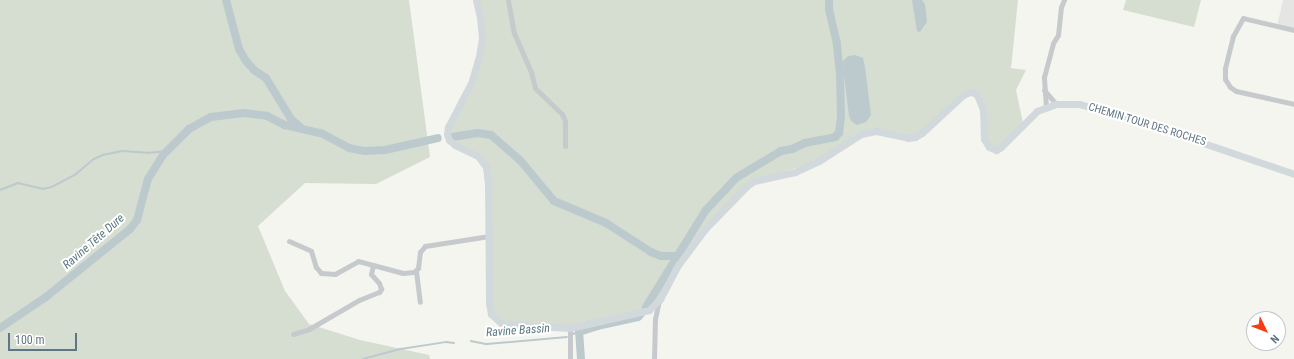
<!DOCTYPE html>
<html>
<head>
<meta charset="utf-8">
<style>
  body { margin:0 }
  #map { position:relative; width:1294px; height:359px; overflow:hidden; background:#f5f5f0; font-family:"Roboto Condensed",sans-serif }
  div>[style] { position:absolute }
  .built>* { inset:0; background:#e5e6e4 }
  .green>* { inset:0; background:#d6ddd1 }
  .water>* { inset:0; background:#bccace }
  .stream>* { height:1.5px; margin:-0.75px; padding:0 0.75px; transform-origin:0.75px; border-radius:0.75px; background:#bccace }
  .river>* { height:8px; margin:-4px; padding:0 4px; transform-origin:4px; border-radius:4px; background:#bccace }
  .street>* { height:5px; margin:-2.5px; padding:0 2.5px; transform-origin:2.5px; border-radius:2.5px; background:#c7cacd }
  .secondary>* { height:7px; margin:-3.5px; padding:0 3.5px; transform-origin:3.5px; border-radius:3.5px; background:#d2d9dc }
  span { translate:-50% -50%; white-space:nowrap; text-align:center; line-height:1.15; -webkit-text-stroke:4px #fff; paint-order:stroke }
  .street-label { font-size:11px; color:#617684 }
  .water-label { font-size:12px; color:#5c7982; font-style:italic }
  .north { position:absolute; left:1246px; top:311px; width:40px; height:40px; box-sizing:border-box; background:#fff; border:1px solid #c0c8ce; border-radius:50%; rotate:133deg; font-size:11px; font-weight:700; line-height:16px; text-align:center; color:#617684 }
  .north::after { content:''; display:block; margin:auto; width:14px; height:18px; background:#f43d11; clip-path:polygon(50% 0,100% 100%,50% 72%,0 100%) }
  .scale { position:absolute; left:8px; top:333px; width:69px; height:18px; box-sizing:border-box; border:2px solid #617684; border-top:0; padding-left:5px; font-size:12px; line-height:14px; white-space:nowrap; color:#617684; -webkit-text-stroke:3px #fff; paint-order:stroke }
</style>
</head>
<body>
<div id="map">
  <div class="built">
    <div style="clip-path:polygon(1283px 0,1294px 0,1294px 30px,1277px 26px)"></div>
  </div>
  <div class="green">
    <div style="clip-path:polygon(0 0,409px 0,430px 157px,376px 184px,305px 183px,258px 226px,285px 291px,309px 324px,360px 340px,429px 355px,430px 359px,0 359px)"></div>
    <div style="clip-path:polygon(476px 0,1018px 0,1011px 68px,1026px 70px,1016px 90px,1023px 123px,1001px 147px,989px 147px,981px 103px,970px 92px,915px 137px,876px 131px,861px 134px,819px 161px,754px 181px,716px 216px,652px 308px,570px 328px,502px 324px,491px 314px,489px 236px,483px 161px,455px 145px,447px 134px,472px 81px,482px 38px)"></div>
    <div style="clip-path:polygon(1126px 0,1201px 0,1194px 27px,1123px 10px)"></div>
  </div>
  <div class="water">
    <div style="clip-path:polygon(912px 0,922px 0,925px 4px,927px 22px,920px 32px,917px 31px)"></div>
    <div style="clip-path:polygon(848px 56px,855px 55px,863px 58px,865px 67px,871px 115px,866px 122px,857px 125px,851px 121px,849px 116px,843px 66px,843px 61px)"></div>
  </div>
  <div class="stream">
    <div style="left:0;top:190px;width:19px;rotate:-21deg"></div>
    <div style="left:18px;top:183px;width:26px;rotate:13deg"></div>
    <div style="left:43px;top:189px;width:9px;rotate:-13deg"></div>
    <div style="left:52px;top:187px;width:27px;rotate:-28deg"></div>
    <div style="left:76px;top:174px;width:23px;rotate:-40deg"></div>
    <div style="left:94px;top:159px;width:10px;rotate:-24deg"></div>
    <div style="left:103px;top:155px;width:19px;rotate:-12deg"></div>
    <div style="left:122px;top:151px;width:26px;rotate:4deg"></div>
    <div style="left:148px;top:153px;width:19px;rotate:-6deg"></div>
    <div style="left:573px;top:334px;width:6px;rotate:-18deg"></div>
    <div style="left:471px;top:341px;width:16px;rotate:11deg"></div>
    <div style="left:487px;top:344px;width:80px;rotate:-5deg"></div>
    <div style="left:363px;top:359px;width:39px;rotate:-15deg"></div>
    <div style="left:401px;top:349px;width:46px;rotate:-8.8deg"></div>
    <div style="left:446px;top:342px;width:8px;rotate:7deg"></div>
  </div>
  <div class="river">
    <div style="left:226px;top:0;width:51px;rotate:75.1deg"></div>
    <div style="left:239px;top:49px;width:14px;rotate:60deg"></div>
    <div style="left:246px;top:61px;width:12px;rotate:48deg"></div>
    <div style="left:254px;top:70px;width:14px;rotate:34deg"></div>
    <div style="left:266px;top:78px;width:48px;rotate:58.6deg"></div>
    <div style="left:291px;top:119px;width:12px;rotate:42deg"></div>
    <div style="left:452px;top:137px;width:26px;rotate:-9deg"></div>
    <div style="left:478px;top:133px;width:13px;rotate:9deg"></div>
    <div style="left:491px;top:135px;width:38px;rotate:41deg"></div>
    <div style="left:520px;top:160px;width:53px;rotate:50.3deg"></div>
    <div style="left:554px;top:201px;width:56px;rotate:22.9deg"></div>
    <div style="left:606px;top:223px;width:54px;rotate:32.8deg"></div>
    <div style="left:651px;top:252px;width:11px;rotate:22deg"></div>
    <div style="left:661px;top:256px;width:15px"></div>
    <div style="left:646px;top:307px;width:114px;rotate:-58.3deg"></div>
    <div style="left:706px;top:210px;width:44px;rotate:-46.8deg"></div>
    <div style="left:736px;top:178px;width:52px;rotate:-31deg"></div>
    <div style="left:781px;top:151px;width:11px;rotate:-10deg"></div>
    <div style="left:792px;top:149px;width:14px;rotate:-25deg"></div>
    <div style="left:805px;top:143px;width:31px;rotate:-11deg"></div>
    <div style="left:835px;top:137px;width:6px;rotate:-45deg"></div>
    <div style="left:839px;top:133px;width:16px;rotate:-83deg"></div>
    <div style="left:841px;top:117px;width:43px;rotate:-91.3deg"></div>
    <div style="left:840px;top:74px;width:30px;rotate:-96deg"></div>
    <div style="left:837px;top:44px;width:36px;rotate:-103deg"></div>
    <div style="left:829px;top:9px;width:9px;rotate:-90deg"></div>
    <div style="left:0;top:328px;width:55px;rotate:-34deg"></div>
    <div style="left:46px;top:297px;width:108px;rotate:-39deg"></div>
    <div style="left:130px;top:229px;width:11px;rotate:-52deg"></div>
    <div style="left:137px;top:220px;width:42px;rotate:-75deg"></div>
    <div style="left:148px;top:179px;width:28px;rotate:-58deg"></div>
    <div style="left:163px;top:155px;width:37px;rotate:-45deg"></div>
    <div style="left:189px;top:129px;width:25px;rotate:-29deg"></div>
    <div style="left:211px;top:117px;width:33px;rotate:-7deg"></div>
    <div style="left:244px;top:113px;width:23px;rotate:7deg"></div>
    <div style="left:267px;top:116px;width:20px;rotate:27deg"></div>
    <div style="left:285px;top:125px;width:37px;rotate:13deg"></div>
    <div style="left:321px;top:133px;width:32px;rotate:28deg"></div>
    <div style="left:349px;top:148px;width:16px;rotate:11deg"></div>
    <div style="left:365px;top:151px;width:20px;rotate:-3deg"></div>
    <div style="left:385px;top:150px;width:54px;rotate:-12.8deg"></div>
    <div style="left:581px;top:359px;width:27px;rotate:-94deg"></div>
    <div style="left:579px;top:332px;width:19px;rotate:-18deg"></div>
    <div style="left:597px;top:326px;width:42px;rotate:-12.4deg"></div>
    <div style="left:638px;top:317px;width:4px;rotate:-45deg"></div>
  </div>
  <div class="street">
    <div style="left:508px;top:0;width:34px;rotate:80deg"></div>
    <div style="left:514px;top:33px;width:43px;rotate:66.4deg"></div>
    <div style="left:531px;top:72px;width:16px;rotate:76deg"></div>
    <div style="left:535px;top:88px;width:37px;rotate:44deg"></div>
    <div style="left:562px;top:114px;width:8px;rotate:67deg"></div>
    <div style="left:565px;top:121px;width:25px;rotate:90deg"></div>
    <div style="left:1294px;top:30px;width:52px;rotate:-166.8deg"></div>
    <div style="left:1243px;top:18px;width:21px;rotate:119deg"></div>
    <div style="left:1233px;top:36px;width:33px;rotate:104deg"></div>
    <div style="left:1225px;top:68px;width:11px;rotate:90deg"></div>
    <div style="left:1225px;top:79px;width:9px;rotate:58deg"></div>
    <div style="left:1230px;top:87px;width:7px;rotate:34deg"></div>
    <div style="left:1236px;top:91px;width:59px;rotate:12.6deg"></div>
    <div style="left:1044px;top:90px;width:18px;rotate:49deg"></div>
    <div style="left:1046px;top:107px;width:30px;rotate:-94deg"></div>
    <div style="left:1044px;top:77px;width:35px;rotate:-75deg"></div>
    <div style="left:1053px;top:43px;width:9px;rotate:-58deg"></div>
    <div style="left:1058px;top:35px;width:28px;rotate:-84deg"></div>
    <div style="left:1061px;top:7px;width:8px;rotate:-67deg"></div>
    <div style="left:289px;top:241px;width:24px;rotate:24deg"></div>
    <div style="left:311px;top:251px;width:17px;rotate:73deg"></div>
    <div style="left:316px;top:267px;width:8px;rotate:50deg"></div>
    <div style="left:321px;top:273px;width:14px;rotate:4deg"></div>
    <div style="left:335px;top:274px;width:26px;rotate:-29deg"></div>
    <div style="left:358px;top:261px;width:16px;rotate:15deg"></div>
    <div style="left:416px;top:271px;width:31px;rotate:83deg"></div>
    <div style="left:570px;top:328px;width:31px;rotate:90deg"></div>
    <div style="left:293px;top:334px;width:17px;rotate:-17deg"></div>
    <div style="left:309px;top:329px;width:58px;rotate:-30.1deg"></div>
    <div style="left:359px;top:300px;width:22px;rotate:-22deg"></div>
    <div style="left:379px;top:292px;width:4px;rotate:-56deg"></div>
    <div style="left:381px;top:289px;width:6px;rotate:-108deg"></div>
    <div style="left:379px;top:283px;width:12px;rotate:-132deg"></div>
    <div style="left:371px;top:274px;width:9px;rotate:-77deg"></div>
    <div style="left:373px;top:265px;width:31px;rotate:15deg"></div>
    <div style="left:403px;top:273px;width:11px;rotate:-5deg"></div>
    <div style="left:414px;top:272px;width:6px;rotate:-45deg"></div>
    <div style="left:418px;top:268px;width:16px;rotate:-83deg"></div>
    <div style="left:420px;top:252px;width:8px;rotate:-50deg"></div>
    <div style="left:425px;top:246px;width:65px;rotate:-8.9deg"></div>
    <div style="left:654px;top:359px;width:40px;rotate:-88.6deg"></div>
    <div style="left:655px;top:319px;width:19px;rotate:-78deg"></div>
  </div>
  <div class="secondary">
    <div style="left:476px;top:0;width:18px;rotate:77deg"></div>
    <div style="left:480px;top:18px;width:20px;rotate:84deg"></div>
    <div style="left:482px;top:38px;width:18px;rotate:99deg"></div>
    <div style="left:479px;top:56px;width:26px;rotate:106deg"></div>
    <div style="left:472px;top:81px;width:52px;rotate:117.6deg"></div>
    <div style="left:448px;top:127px;width:7px;rotate:98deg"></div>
    <div style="left:447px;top:134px;width:6px;rotate:72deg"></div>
    <div style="left:449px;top:140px;width:8px;rotate:40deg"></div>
    <div style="left:455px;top:145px;width:25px;rotate:26deg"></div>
    <div style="left:478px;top:156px;width:14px;rotate:54deg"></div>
    <div style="left:486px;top:167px;width:15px;rotate:82deg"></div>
    <div style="left:488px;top:182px;width:121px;rotate:89.5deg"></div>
    <div style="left:489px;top:303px;width:11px;rotate:80deg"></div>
    <div style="left:491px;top:314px;width:15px;rotate:42deg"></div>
    <div style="left:502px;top:324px;width:68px;rotate:3.4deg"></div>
    <div style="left:570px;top:328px;width:81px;rotate:-12.8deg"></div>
    <div style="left:649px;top:310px;width:16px;rotate:-45deg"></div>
    <div style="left:660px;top:299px;width:40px;rotate:-62deg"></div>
    <div style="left:679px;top:264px;width:44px;rotate:-53.4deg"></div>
    <div style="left:705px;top:229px;width:60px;rotate:-45.7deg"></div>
    <div style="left:747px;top:186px;width:9px;rotate:-36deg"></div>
    <div style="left:754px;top:181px;width:42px;rotate:-12.4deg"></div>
    <div style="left:795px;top:172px;width:26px;rotate:-25deg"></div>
    <div style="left:819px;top:161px;width:50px;rotate:-32.7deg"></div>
    <div style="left:861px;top:134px;width:15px;rotate:-11deg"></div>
    <div style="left:876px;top:131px;width:33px;rotate:12deg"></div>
    <div style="left:908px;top:138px;width:7px;rotate:-8deg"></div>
    <div style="left:915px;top:137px;width:8px;rotate:-30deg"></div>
    <div style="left:922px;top:133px;width:56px;rotate:-42.8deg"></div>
    <div style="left:963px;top:95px;width:8px;rotate:-23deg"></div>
    <div style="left:970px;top:92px;width:5px;rotate:11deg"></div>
    <div style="left:975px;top:93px;width:5px;rotate:53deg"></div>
    <div style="left:978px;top:97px;width:14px;rotate:69deg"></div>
    <div style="left:983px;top:110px;width:29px;rotate:88deg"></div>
    <div style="left:984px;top:139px;width:9px;rotate:58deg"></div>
    <div style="left:989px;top:147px;width:8px;rotate:23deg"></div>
    <div style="left:996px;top:150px;width:6px;rotate:-31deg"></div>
    <div style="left:1001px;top:147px;width:51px;rotate:-45deg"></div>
    <div style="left:1037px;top:111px;width:20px;rotate:-20deg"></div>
    <div style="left:1056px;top:104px;width:23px"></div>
    <div style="left:1079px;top:104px;width:43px;rotate:14.7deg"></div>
    <div style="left:1121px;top:115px;width:183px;rotate:18.8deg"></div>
  </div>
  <div class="street-label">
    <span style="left:1147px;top:125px;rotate:17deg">CHEMIN TOUR DES ROCHES</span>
  </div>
  <div class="water-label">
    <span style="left:94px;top:242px;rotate:-41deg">Ravine Tête Dure</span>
    <span style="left:518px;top:331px;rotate:-4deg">Ravine Bassin</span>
  </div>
  <div class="north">N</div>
  <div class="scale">100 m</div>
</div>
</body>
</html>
